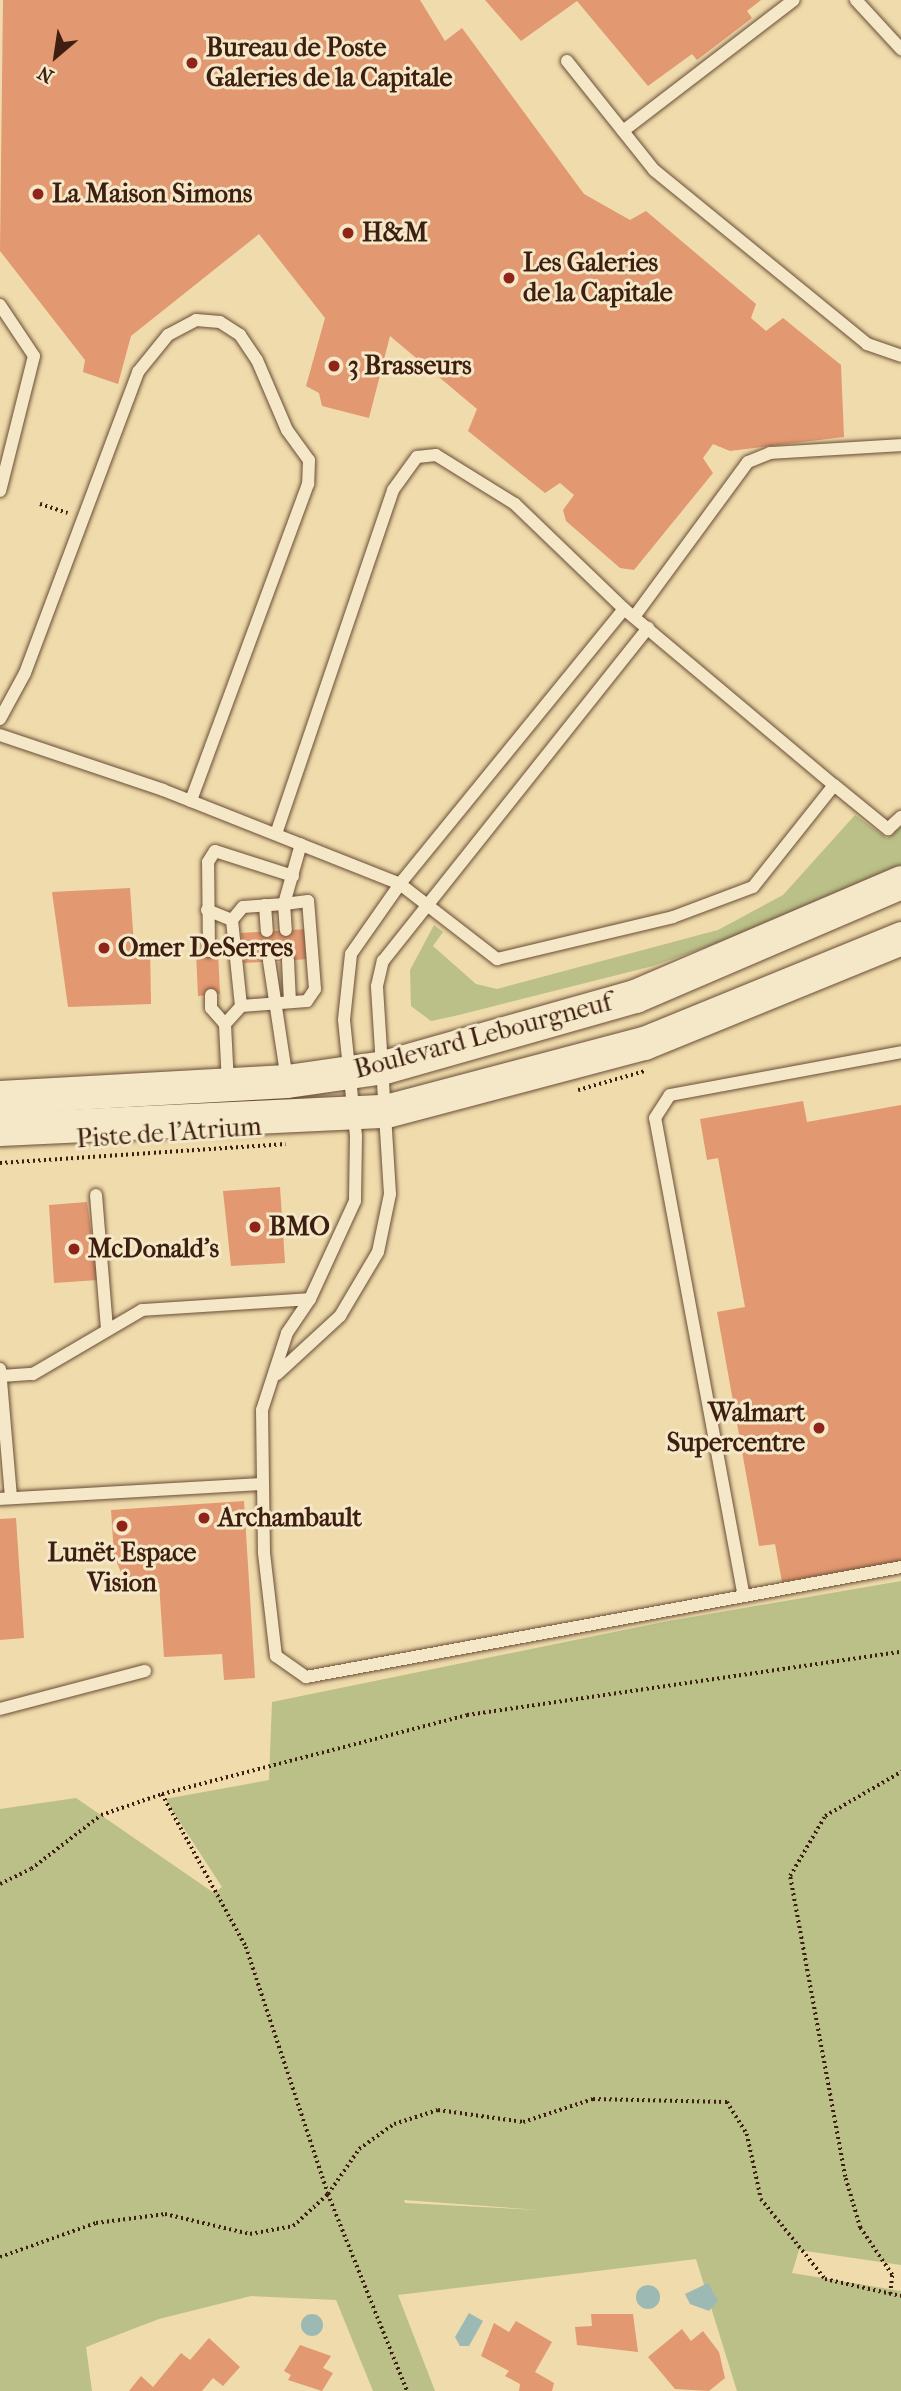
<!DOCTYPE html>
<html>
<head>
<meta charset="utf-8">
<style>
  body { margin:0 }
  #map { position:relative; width:901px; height:2391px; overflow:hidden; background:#efdbab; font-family:"IM FELL French Canon",serif }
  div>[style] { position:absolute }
  .green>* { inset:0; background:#bac088 }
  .water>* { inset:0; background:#9db9b3 }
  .round { border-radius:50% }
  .building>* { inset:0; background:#e29870 }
  .path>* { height:3.5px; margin-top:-1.75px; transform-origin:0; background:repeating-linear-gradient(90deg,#3d1e10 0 2px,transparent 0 5.5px) }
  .roads { filter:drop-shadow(0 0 2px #6a4d37) drop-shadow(0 0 2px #6a4d37) }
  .lane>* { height:12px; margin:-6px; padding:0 6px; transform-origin:6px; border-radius:6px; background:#f5e8c8 }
  .secondary>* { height:33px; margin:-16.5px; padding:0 16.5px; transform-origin:16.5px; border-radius:16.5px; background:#f5e8c8 }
  .dots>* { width:19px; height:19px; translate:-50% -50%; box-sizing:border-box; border:4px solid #f5e8c8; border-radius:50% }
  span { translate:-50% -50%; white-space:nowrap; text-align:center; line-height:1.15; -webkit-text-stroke:6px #f5e8c8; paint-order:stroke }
  .poi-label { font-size:26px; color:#3d1e10; font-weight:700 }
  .left { translate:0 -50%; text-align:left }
  .right { translate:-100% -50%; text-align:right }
  .street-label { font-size:26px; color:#3d1e10 }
  .north { position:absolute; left:21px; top:21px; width:70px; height:70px; -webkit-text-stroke:5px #f5e8c8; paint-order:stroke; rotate:209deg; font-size:19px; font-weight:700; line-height:28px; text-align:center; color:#3d1e10 }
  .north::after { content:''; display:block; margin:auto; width:24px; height:32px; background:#3d1e10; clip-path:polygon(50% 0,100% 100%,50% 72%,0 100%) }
</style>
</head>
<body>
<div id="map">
  <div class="green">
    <div style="clip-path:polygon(855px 815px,887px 838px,901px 827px,901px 865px,808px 911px,653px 966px,459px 1015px,431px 1021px,411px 1006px,410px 970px,434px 925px,443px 932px,433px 946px,476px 984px,497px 989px,718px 930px,783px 895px)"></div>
    <div style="clip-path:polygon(evenodd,901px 1581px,901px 2265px,799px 2250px,792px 2273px,901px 2291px,901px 2391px,737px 2391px,696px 2259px,398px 2295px,435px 2391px,373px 2391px,336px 2300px,251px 2296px,159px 2319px,86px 2347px,92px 2391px,0 2391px,0 1809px,76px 1798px,214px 1893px,222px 1887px,165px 1799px,269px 1780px,272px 1702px,663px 1622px,901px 1581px,404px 2200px,539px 2210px,405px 2203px,404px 2200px)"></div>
  </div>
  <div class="water">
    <div style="clip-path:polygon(708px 2283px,718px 2301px,709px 2311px,690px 2304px,685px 2294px)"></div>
    <div class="round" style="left:636px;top:2285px;width:24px;height:24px"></div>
    <div style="clip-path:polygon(469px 2313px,483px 2321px,469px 2346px,460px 2346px,455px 2337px)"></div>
    <div class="round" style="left:301px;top:2314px;width:22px;height:22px"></div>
  </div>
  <div class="building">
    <div style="clip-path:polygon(420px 0,445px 41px,462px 28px,584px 194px,630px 220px,646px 211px,756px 304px,751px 318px,766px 331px,783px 318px,841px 365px,844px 437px,730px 451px,713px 444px,703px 458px,713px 473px,634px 570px,620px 568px,566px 521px,563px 510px,574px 495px,560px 483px,545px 493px,468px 431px,477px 409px,390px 336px,369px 418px,322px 406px,319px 393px,306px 386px,325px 318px,259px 234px,131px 336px,118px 384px,83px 372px,85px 360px,0 251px,3px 0)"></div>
    <div style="clip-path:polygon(485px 0,761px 0,747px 11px,752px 18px,697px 60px,692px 54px,648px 86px,577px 1px,521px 41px)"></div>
    <div style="clip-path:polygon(130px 888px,134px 945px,150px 945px,151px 1004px,68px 1007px,52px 892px)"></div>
    <div style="clip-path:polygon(307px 929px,309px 959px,244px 963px,241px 933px)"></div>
    <div style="clip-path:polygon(218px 951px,220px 994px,198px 996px,196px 952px)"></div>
    <div style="clip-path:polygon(803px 1101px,807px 1122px,901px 1105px,901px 1561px,782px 1582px,775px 1544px,759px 1546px,717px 1312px,745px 1307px,718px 1158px,707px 1160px,700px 1119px)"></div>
    <div style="clip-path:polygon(280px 1187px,285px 1263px,231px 1266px,223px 1191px)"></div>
    <div style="clip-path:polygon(87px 1202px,98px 1280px,54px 1283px,49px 1205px)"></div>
    <div style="clip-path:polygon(244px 1501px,255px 1678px,224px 1680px,222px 1654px,164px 1657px,159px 1583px,126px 1585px,114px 1555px,111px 1510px)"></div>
    <div style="clip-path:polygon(16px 1518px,24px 1638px,0 1640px,0 1519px)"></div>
    <div style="clip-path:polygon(591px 2314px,633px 2314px,638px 2352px,577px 2345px,575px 2327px,592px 2326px)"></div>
    <div style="clip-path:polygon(516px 2321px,552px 2342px,535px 2372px,554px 2383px,552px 2391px,519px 2391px,520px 2384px,505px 2376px,509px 2371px,481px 2356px,494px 2323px,509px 2332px)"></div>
    <div style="clip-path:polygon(682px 2329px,691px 2341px,703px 2331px,719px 2352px,725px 2378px,709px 2391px,675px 2389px,648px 2357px)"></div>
    <div style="clip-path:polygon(209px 2338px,240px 2367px,223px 2386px,213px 2378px,202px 2391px,129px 2391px,141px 2376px,153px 2387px,181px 2353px,190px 2360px)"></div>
    <div style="clip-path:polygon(300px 2345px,331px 2356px,323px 2368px,333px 2373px,322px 2391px,288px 2380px,291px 2375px,284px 2371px)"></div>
  </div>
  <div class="path">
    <div style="left:40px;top:504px;width:29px;rotate:18deg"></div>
    <div style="left:578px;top:1090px;width:70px;rotate:-15.8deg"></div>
    <div style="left:0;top:1163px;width:286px;rotate:-3.8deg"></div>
    <div style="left:162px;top:1794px;width:175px;rotate:61.2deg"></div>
    <div style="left:246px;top:1947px;width:260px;rotate:71.6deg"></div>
    <div style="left:328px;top:2194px;width:212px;rotate:68.1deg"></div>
    <div style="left:0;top:1884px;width:34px;rotate:-26deg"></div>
    <div style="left:31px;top:1869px;width:88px;rotate:-37.6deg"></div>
    <div style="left:101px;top:1815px;width:65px;rotate:-19deg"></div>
    <div style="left:162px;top:1794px;width:315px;rotate:-14.5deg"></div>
    <div style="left:467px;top:1715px;width:439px;rotate:-8.3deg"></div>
    <div style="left:0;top:2257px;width:102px;rotate:-19.5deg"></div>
    <div style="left:96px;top:2223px;width:70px;rotate:-7.4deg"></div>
    <div style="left:165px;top:2214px;width:87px;rotate:13.2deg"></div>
    <div style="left:250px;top:2234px;width:44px;rotate:-10.5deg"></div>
    <div style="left:293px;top:2226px;width:47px;rotate:-42.4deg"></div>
    <div style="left:328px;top:2194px;width:55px;rotate:-55.4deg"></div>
    <div style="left:359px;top:2149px;width:43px;rotate:-35.5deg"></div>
    <div style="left:394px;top:2124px;width:46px;rotate:-17.7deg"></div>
    <div style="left:438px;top:2110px;width:86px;rotate:8deg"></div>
    <div style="left:523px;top:2122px;width:74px;rotate:-18.2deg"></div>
    <div style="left:593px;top:2099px;width:134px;rotate:1.3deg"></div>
    <div style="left:727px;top:2102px;width:38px;rotate:58deg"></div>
    <div style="left:747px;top:2134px;width:66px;rotate:77.8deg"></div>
    <div style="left:761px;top:2199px;width:102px;rotate:51.3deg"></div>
    <div style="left:825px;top:2279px;width:78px;rotate:12.6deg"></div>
    <div style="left:890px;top:2294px;width:19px;rotate:-84deg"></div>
    <div style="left:892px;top:2275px;width:57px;rotate:-124.2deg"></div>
    <div style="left:860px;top:2228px;width:53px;rotate:-106.4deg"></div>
    <div style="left:845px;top:2177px;width:306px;rotate:-100.4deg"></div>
    <div style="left:790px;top:1876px;width:69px;rotate:-59.7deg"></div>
    <div style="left:825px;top:1816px;width:88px;rotate:-30.1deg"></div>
  </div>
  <div class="roads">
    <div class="lane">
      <div style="left:856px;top:0;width:67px;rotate:47.4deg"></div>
      <div style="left:567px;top:61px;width:139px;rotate:51.4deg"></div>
      <div style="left:654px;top:170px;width:275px;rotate:39.2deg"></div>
      <div style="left:867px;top:344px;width:36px;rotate:19deg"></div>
      <div style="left:623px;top:131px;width:215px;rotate:-37.5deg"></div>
      <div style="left:0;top:305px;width:61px;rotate:56.3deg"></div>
      <div style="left:34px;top:356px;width:139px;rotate:104.1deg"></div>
      <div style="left:624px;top:609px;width:355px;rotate:129.2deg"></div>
      <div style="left:400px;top:884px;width:85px;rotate:125deg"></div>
      <div style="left:351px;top:954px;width:66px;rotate:96.1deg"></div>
      <div style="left:344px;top:1020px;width:117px;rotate:84.1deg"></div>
      <div style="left:356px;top:1136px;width:65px;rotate:90.9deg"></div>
      <div style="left:355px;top:1201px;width:108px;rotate:114.7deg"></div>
      <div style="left:310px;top:1299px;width:41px;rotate:124.1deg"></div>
      <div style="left:287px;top:1333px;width:81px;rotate:108deg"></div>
      <div style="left:262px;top:1410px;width:143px;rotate:89.2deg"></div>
      <div style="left:264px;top:1553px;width:104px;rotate:83.4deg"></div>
      <div style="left:276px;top:1656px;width:37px;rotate:35deg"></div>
      <div style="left:306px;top:1677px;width:605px;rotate:-10.47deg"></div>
      <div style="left:634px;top:617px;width:192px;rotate:-53.7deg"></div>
      <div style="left:748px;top:462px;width:24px;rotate:-22deg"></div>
      <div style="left:770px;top:453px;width:131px;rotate:-3.5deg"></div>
      <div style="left:0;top:719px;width:52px;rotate:-61.5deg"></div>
      <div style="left:25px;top:673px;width:322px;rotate:-69.4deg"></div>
      <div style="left:138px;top:372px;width:48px;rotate:-51deg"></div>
      <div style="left:168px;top:335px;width:32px;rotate:-28deg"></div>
      <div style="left:196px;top:320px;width:24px;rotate:5deg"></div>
      <div style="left:220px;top:322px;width:24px;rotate:33deg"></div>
      <div style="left:240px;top:335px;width:30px;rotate:56deg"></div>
      <div style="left:257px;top:360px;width:76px;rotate:66.8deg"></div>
      <div style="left:287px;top:430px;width:37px;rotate:54deg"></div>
      <div style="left:309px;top:460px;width:24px;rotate:92deg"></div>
      <div style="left:308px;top:484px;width:338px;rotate:110.3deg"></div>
      <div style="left:0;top:735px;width:172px;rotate:18.6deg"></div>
      <div style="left:163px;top:790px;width:255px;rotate:21.6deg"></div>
      <div style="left:400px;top:884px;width:123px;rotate:37.7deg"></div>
      <div style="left:497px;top:959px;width:181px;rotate:-13.4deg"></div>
      <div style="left:673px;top:917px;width:85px;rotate:-20.6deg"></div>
      <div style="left:753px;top:887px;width:130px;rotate:-51.5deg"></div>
      <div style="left:834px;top:785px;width:70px;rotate:39.2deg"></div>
      <div style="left:888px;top:829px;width:18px;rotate:-43deg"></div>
      <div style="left:276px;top:834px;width:363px;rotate:-71.2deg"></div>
      <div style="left:393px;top:490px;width:41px;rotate:-54deg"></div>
      <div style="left:417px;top:457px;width:19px;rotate:-6deg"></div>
      <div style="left:436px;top:455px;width:93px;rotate:31.8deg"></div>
      <div style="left:515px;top:504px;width:151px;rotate:43.9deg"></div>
      <div style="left:624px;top:609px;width:274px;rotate:40deg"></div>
      <div style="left:265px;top:905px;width:26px;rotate:86deg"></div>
      <div style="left:207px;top:910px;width:27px;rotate:22deg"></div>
      <div style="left:209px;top:951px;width:89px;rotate:-90.6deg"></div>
      <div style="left:208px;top:862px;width:13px;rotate:-58deg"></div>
      <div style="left:215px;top:851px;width:82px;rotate:17.8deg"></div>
      <div style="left:288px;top:960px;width:42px;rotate:87.3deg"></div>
      <div style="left:269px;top:961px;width:120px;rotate:81.4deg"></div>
      <div style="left:211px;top:995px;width:13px;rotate:90deg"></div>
      <div style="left:211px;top:1008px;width:21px;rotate:49deg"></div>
      <div style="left:241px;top:1006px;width:66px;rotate:-4.3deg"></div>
      <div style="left:307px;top:1001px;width:14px;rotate:-56deg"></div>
      <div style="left:315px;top:989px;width:88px;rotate:-94.5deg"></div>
      <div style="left:308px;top:901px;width:24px;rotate:173deg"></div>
      <div style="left:284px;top:904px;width:26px;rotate:86deg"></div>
      <div style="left:228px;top:1084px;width:60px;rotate:-92.9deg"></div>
      <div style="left:225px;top:1024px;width:24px;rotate:-48deg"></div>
      <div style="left:241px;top:1006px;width:86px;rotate:-96deg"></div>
      <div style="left:232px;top:920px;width:17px;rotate:-50deg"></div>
      <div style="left:243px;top:907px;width:41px;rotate:-4.2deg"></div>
      <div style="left:284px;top:904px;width:62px;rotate:-74.2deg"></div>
      <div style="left:96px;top:1195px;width:135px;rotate:85.3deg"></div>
      <div style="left:0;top:1369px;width:129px;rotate:85.1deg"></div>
      <div style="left:277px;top:1374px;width:86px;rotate:-42.6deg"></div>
      <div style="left:340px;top:1316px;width:74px;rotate:-59.3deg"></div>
      <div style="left:378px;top:1252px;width:59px;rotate:-78.3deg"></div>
      <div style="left:390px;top:1194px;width:208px;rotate:-93.6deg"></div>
      <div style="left:377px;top:986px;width:26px;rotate:-77deg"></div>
      <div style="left:383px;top:961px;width:426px;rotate:-51.5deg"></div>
      <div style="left:1px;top:1376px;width:32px;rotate:-4deg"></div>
      <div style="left:33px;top:1374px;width:126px;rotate:-30.4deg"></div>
      <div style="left:142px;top:1310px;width:168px;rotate:-3.7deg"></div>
      <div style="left:0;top:1499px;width:260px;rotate:-3.3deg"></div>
      <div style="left:743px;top:1592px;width:482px;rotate:-100.5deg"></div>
      <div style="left:655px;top:1118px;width:27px;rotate:-57deg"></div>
      <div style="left:670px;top:1095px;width:235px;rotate:-10.5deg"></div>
      <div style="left:0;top:1709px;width:150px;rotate:-14.7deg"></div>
    </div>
    <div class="secondary">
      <div style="left:0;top:1097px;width:287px;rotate:-3.2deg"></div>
      <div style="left:287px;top:1081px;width:98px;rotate:-8.2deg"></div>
      <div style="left:384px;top:1067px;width:261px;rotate:-15.8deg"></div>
      <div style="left:635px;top:996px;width:289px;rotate:-23.2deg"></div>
      <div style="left:0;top:1129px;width:386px;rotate:-2.7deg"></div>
      <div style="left:386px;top:1111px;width:267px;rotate:-14.8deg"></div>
      <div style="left:644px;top:1043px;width:278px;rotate:-22.2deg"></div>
    </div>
  </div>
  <div class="dots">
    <div style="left:192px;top:63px;background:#8f2418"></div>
    <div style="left:38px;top:194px;background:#8f2418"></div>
    <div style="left:348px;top:233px;background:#8f2418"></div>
    <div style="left:509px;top:278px;background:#8f2418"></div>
    <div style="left:334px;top:366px;background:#8f2418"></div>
    <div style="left:104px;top:948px;background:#8f2418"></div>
    <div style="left:255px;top:1227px;background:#8f2418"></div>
    <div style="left:74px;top:1249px;background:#8f2418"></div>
    <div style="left:819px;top:1428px;background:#8f2418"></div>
    <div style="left:204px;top:1518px;background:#8f2418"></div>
    <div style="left:122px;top:1526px;background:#8f2418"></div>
  </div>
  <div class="poi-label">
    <span class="left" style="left:206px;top:63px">Bureau de Poste<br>Galeries de la Capitale</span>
    <span class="left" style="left:52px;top:194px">La Maison Simons</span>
    <span class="left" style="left:362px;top:233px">H&amp;M</span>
    <span class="left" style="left:523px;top:278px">Les Galeries<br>de la Capitale</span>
    <span class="left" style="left:348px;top:366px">3 Brasseurs</span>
    <span class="left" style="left:118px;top:948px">Omer DeSerres</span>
    <span class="left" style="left:269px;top:1227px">BMO</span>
    <span class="left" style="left:88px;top:1249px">McDonald's</span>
    <span class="right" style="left:805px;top:1428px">Walmart<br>Supercentre</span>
    <span class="left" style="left:218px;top:1518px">Archambault</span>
    <span style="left:122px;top:1568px">Lunët Espace<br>Vision</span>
  </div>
  <div class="street-label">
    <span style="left:483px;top:1036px;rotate:-15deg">Boulevard Lebourgneuf</span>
    <span style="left:169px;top:1133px;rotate:-4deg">Piste de l'Atrium</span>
  </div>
  <div class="north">N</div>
</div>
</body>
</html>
